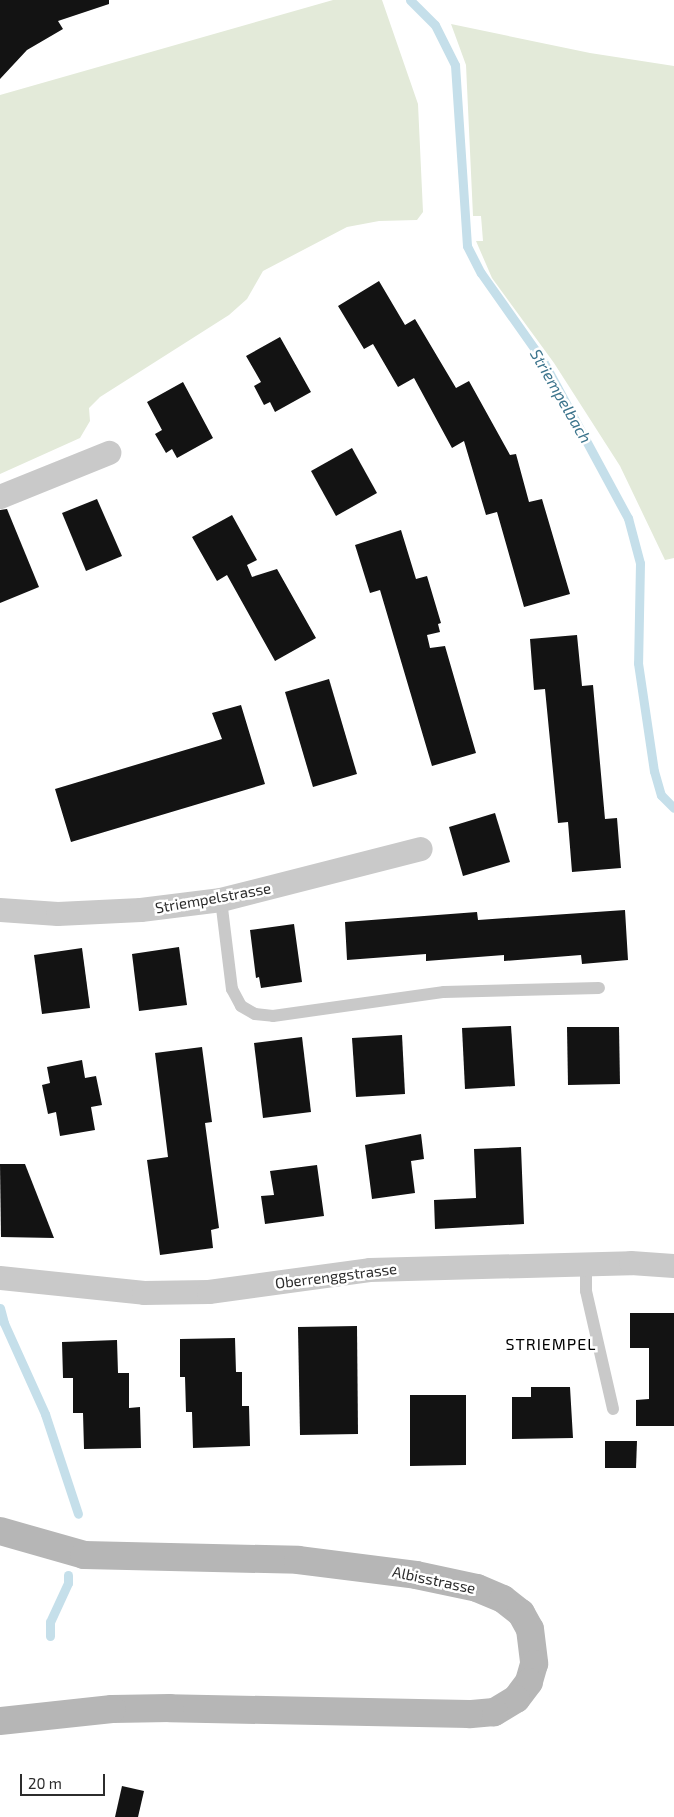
<!DOCTYPE html>
<html>
<head>
<meta charset="utf-8">
<style>
  body { margin:0 }
  #map { position:relative; width:674px; height:1817px; overflow:hidden; background:#fff; font-family:"Exo 2",sans-serif }
  div>[style] { position:absolute }
  .green>* { inset:0; background:#e3ead9 }
  .stream>* { height:9px; margin:-4.5px; padding:0 4.5px; transform-origin:4.5px; border-radius:4.5px; background:#c5dfea }
  .building>* { inset:0; background:#131313 }
  .lane>* { height:12px; margin:-6px; padding:0 6px; transform-origin:6px; border-radius:6px; background:#c9c9c9 }
  .street>* { height:24px; margin:-12px; padding:0 12px; transform-origin:12px; border-radius:12px; background:#c9c9c9 }
  .secondary>* { height:28px; margin:-14px; padding:0 14px; transform-origin:14px; border-radius:14px; background:#b6b6b6 }
  span { translate:-50% -50%; white-space:nowrap; text-align:center; line-height:1.15; -webkit-text-stroke:5px #fff; paint-order:stroke }
  .street-label { font-size:15px; color:#2c2c2c }
  .water-label { font-size:16px; color:#3c748c; font-style:italic }
  .neighbourhood-label { font-size:16px; color:#000; letter-spacing:1px }
  .scale { position:absolute; left:20px; top:1774px; width:85px; height:22px; box-sizing:border-box; border:2px solid #2c2c2c; border-top:0; padding-left:6px; font-size:15px; line-height:18px; white-space:nowrap; color:#2c2c2c; -webkit-text-stroke:4px #fff; paint-order:stroke }
</style>
</head>
<body>
<div id="map">
  <div class="green">
    <div style="clip-path:polygon(333px 0,382px 0,418px 104px,423px 212px,417px 220px,379px 221px,347px 227px,263px 271px,247px 299px,229px 315px,100px 397px,89px 408px,90px 421px,80px 438px,0 474px,0 95px)"></div>
    <div style="clip-path:polygon(451px 24px,590px 53px,674px 66px,674px 558px,665px 560px,620px 466px,554px 363px,492px 278px,476px 241px,483px 241px,481px 216px,473px 216px,466px 65px)"></div>
  </div>
  <div class="stream">
    <div style="left:410px;top:0;width:35px;rotate:45deg"></div>
    <div style="left:435px;top:25px;width:45px;rotate:63.4deg"></div>
    <div style="left:455px;top:65px;width:181px;rotate:86.2deg"></div>
    <div style="left:467px;top:246px;width:30px;rotate:63deg"></div>
    <div style="left:481px;top:273px;width:108px;rotate:54.8deg"></div>
    <div style="left:543px;top:361px;width:179px;rotate:61.6deg"></div>
    <div style="left:628px;top:518px;width:47px;rotate:75.1deg"></div>
    <div style="left:640px;top:563px;width:100px;rotate:91.1deg"></div>
    <div style="left:638px;top:663px;width:109px;rotate:81.6deg"></div>
    <div style="left:654px;top:771px;width:25px;rotate:74deg"></div>
    <div style="left:661px;top:795px;width:18px;rotate:45deg"></div>
    <div style="left:0;top:1308px;width:16px;rotate:75deg"></div>
    <div style="left:4px;top:1323px;width:100px;rotate:65.7deg"></div>
    <div style="left:45px;top:1414px;width:105px;rotate:71.7deg"></div>
    <div style="left:50px;top:1636px;width:14px;rotate:-90deg"></div>
    <div style="left:50px;top:1622px;width:43px;rotate:-65.2deg"></div>
    <div style="left:68px;top:1583px;width:8px;rotate:-90deg"></div>
  </div>
  <div class="building">
    <div style="clip-path:polygon(0 0,109px 0,109px 4px,58px 21px,63px 29px,27px 50px,0 79px)"></div>
    <div style="clip-path:polygon(379px 281px,405px 325px,415px 319px,456px 388px,469px 381px,510px 455px,516px 454px,529px 502px,542px 499px,570px 594px,524px 607px,497px 512px,486px 515px,464px 441px,452px 448px,414px 378px,398px 387px,373px 344px,364px 349px,338px 306px)"></div>
    <div style="clip-path:polygon(280px 337px,311px 392px,275px 412px,270px 402px,264px 405px,254px 386px,261px 382px,246px 356px)"></div>
    <div style="clip-path:polygon(183px 382px,213px 438px,177px 458px,172px 449px,166px 453px,155px 434px,162px 430px,147px 402px)"></div>
    <div style="clip-path:polygon(352px 448px,377px 493px,336px 516px,311px 471px)"></div>
    <div style="clip-path:polygon(97px 499px,122px 556px,86px 571px,62px 513px)"></div>
    <div style="clip-path:polygon(7px 509px,39px 587px,0 603px,0 510px)"></div>
    <div style="clip-path:polygon(232px 515px,257px 560px,247px 565px,252px 577px,277px 569px,316px 638px,275px 661px,227px 575px,217px 581px,192px 537px)"></div>
    <div style="clip-path:polygon(401px 530px,416px 579px,427px 576px,441px 623px,438px 624px,440px 632px,427px 635px,430px 648px,445px 646px,476px 753px,432px 766px,380px 590px,370px 593px,355px 545px)"></div>
    <div style="clip-path:polygon(577px 635px,582px 686px,593px 685px,605px 819px,617px 818px,621px 868px,572px 872px,568px 822px,558px 823px,545px 689px,534px 690px,530px 639px)"></div>
    <div style="clip-path:polygon(329px 679px,357px 774px,313px 787px,285px 692px)"></div>
    <div style="clip-path:polygon(241px 705px,265px 784px,71px 842px,55px 789px,222px 739px,212px 713px)"></div>
    <div style="clip-path:polygon(495px 813px,510px 862px,463px 876px,449px 827px)"></div>
    <div style="clip-path:polygon(625px 910px,628px 960px,582px 964px,581px 955px,504px 961px,504px 955px,426px 961px,426px 954px,347px 960px,345px 922px,477px 912px,478px 920px)"></div>
    <div style="clip-path:polygon(294px 924px,302px 982px,261px 988px,259px 977px,256px 978px,250px 930px)"></div>
    <div style="clip-path:polygon(179px 947px,187px 1005px,139px 1011px,132px 954px)"></div>
    <div style="clip-path:polygon(82px 948px,90px 1008px,42px 1014px,34px 955px)"></div>
    <div style="clip-path:polygon(511px 1026px,515px 1086px,465px 1089px,462px 1028px)"></div>
    <div style="clip-path:polygon(567px 1027px,619px 1027px,620px 1084px,568px 1085px)"></div>
    <div style="clip-path:polygon(402px 1035px,405px 1094px,356px 1097px,352px 1038px)"></div>
    <div style="clip-path:polygon(302px 1037px,311px 1112px,263px 1118px,254px 1043px)"></div>
    <div style="clip-path:polygon(202px 1047px,212px 1122px,205px 1123px,219px 1228px,211px 1230px,213px 1248px,160px 1255px,147px 1160px,168px 1157px,155px 1053px)"></div>
    <div style="clip-path:polygon(82px 1060px,85px 1078px,96px 1076px,102px 1105px,91px 1107px,95px 1130px,60px 1136px,56px 1112px,48px 1114px,42px 1085px,50px 1083px,47px 1067px)"></div>
    <div style="clip-path:polygon(421px 1134px,424px 1159px,411px 1161px,415px 1193px,372px 1199px,365px 1145px)"></div>
    <div style="clip-path:polygon(521px 1147px,524px 1224px,435px 1229px,434px 1200px,476px 1198px,474px 1149px)"></div>
    <div style="clip-path:polygon(0 1164px,25px 1164px,54px 1238px,1px 1237px)"></div>
    <div style="clip-path:polygon(317px 1165px,324px 1216px,265px 1224px,261px 1196px,274px 1195px,270px 1171px)"></div>
    <div style="clip-path:polygon(630px 1313px,674px 1313px,674px 1426px,636px 1426px,636px 1400px,649px 1399px,649px 1348px,630px 1348px)"></div>
    <div style="clip-path:polygon(357px 1326px,358px 1434px,300px 1435px,298px 1327px)"></div>
    <div style="clip-path:polygon(235px 1338px,236px 1372px,242px 1372px,242px 1406px,249px 1406px,250px 1446px,193px 1448px,192px 1412px,186px 1412px,185px 1377px,180px 1377px,180px 1339px)"></div>
    <div style="clip-path:polygon(117px 1340px,118px 1373px,129px 1373px,129px 1408px,140px 1407px,141px 1448px,84px 1449px,83px 1413px,73px 1413px,73px 1378px,63px 1378px,62px 1342px)"></div>
    <div style="clip-path:polygon(531px 1387px,570px 1387px,573px 1438px,512px 1439px,512px 1397px,531px 1397px)"></div>
    <div style="clip-path:polygon(410px 1395px,466px 1395px,466px 1465px,410px 1466px)"></div>
    <div style="clip-path:polygon(605px 1441px,637px 1441px,636px 1468px,605px 1468px)"></div>
    <div style="clip-path:polygon(122px 1786px,144px 1791px,138px 1817px,115px 1817px)"></div>
  </div>
  <div class="lane">
    <div style="left:221px;top:900px;width:90px;rotate:83deg"></div>
    <div style="left:232px;top:989px;width:19px;rotate:62deg"></div>
    <div style="left:241px;top:1006px;width:16px;rotate:30deg"></div>
    <div style="left:255px;top:1014px;width:18px;rotate:6deg"></div>
    <div style="left:273px;top:1016px;width:173px;rotate:-8deg"></div>
    <div style="left:444px;top:992px;width:155px;rotate:-1.5deg"></div>
    <div style="left:586px;top:1265px;width:26px;rotate:90deg"></div>
    <div style="left:586px;top:1291px;width:121px;rotate:77.1deg"></div>
  </div>
  <div class="street">
    <div style="left:0;top:497px;width:118px;rotate:-22deg"></div>
    <div style="left:0;top:910px;width:58px;rotate:3.9deg"></div>
    <div style="left:58px;top:914px;width:83px;rotate:-2.8deg"></div>
    <div style="left:141px;top:910px;width:81px;rotate:-7.1deg"></div>
    <div style="left:221px;top:900px;width:206px;rotate:-14.3deg"></div>
    <div style="left:0;top:1278px;width:145px;rotate:5.9deg"></div>
    <div style="left:144px;top:1293px;width:65px;rotate:-0.9deg"></div>
    <div style="left:209px;top:1292px;width:162px;rotate:-7.8deg"></div>
    <div style="left:370px;top:1270px;width:261px;rotate:-1.5deg"></div>
    <div style="left:631px;top:1263px;width:43px;rotate:4deg"></div>
  </div>
  <div class="secondary">
    <div style="left:0;top:1531px;width:87px;rotate:15.9deg"></div>
    <div style="left:84px;top:1555px;width:214px;rotate:1.3deg"></div>
    <div style="left:298px;top:1560px;width:119px;rotate:7.2deg"></div>
    <div style="left:416px;top:1575px;width:62px;rotate:12deg"></div>
    <div style="left:477px;top:1588px;width:28px;rotate:23deg"></div>
    <div style="left:503px;top:1599px;width:23px;rotate:38deg"></div>
    <div style="left:521px;top:1613px;width:18px;rotate:61deg"></div>
    <div style="left:530px;top:1629px;width:35px;rotate:83deg"></div>
    <div style="left:534px;top:1664px;width:19px;rotate:106deg"></div>
    <div style="left:529px;top:1682px;width:21px;rotate:127deg"></div>
    <div style="left:516px;top:1699px;width:26px;rotate:149deg"></div>
    <div style="left:494px;top:1712px;width:25px;rotate:175deg"></div>
    <div style="left:469px;top:1714px;width:299px;rotate:-178.9deg"></div>
    <div style="left:170px;top:1708px;width:58px;rotate:179deg"></div>
    <div style="left:112px;top:1709px;width:113px;rotate:173.9deg"></div>
  </div>
  <div class="street-label">
    <span style="left:213px;top:898px;rotate:-10deg">Striempelstrasse</span>
    <span style="left:336px;top:1276px;rotate:-7deg">Oberrenggstrasse</span>
    <span style="left:434px;top:1580px;rotate:12deg">Albisstrasse</span>
  </div>
  <div class="water-label">
    <span style="left:561px;top:396px;rotate:60deg">Striempelbach</span>
  </div>
  <div class="neighbourhood-label">
    <span style="left:551px;top:1344px">STRIEMPEL</span>
  </div>
  <div class="scale">20 m</div>
</div>
</body>
</html>
